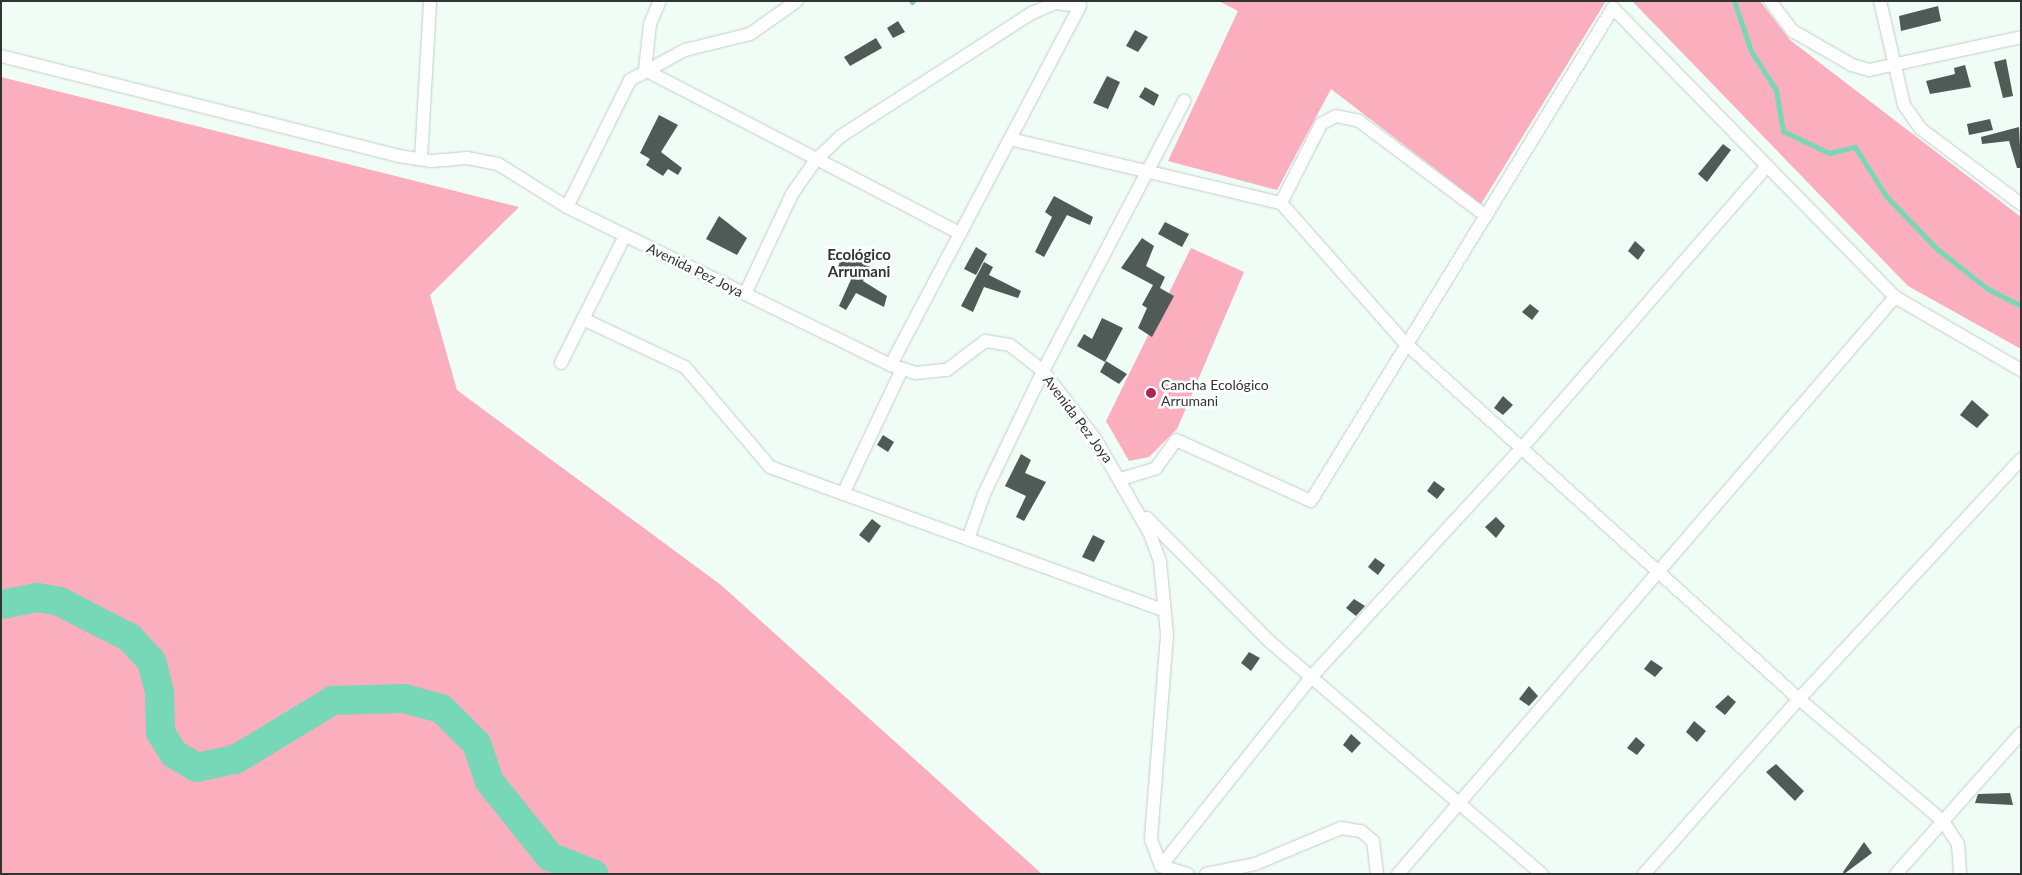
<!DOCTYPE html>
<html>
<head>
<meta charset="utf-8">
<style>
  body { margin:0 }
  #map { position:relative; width:2022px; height:875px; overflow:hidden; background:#f0fdf7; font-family:Lato,sans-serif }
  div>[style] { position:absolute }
  .green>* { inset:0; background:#fbaebd }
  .stream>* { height:5px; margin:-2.5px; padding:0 2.5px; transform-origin:2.5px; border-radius:2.5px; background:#76d8b6 }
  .river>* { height:29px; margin:-14.5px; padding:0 14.5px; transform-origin:14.5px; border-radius:14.5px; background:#76d8b6 }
  .building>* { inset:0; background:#505a56 }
  .roads { filter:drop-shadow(0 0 1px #c2cec9) drop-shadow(0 0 1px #c2cec9) }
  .street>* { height:12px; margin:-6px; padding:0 6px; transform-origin:6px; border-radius:6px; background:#fff }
  .dots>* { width:14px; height:14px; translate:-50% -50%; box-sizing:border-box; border:2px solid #fff; border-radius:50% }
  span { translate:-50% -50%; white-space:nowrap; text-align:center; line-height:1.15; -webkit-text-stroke:5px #fff; paint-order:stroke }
  .street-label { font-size:14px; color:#303533 }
  .poi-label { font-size:14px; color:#303533 }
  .left { translate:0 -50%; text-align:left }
  .neighbourhood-label { font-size:15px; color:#303533; font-weight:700 }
  .frame { position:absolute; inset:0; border:2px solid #303533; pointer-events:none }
</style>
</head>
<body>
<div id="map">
  <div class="green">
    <div style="clip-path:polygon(1219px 1px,1606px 1px,1481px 204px,1331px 89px,1277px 190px,1168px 161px,1238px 11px)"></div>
    <div style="clip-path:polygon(1632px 1px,1760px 1px,1790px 40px,2021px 217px,2021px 349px,1908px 286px)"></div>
    <div style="clip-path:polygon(1px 77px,519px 207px,430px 295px,457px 390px,721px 585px,1042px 874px,1px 874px)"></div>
    <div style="clip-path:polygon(1191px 248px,1244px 272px,1177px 429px,1149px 457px,1129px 461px,1106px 421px)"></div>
  </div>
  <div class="stream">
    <div style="left:1734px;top:1px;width:53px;rotate:71.2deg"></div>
    <div style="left:1751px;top:51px;width:46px;rotate:57.3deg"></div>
    <div style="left:1776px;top:90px;width:42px;rotate:80.3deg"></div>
    <div style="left:1783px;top:131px;width:51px;rotate:25.6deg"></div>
    <div style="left:1829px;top:153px;width:27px;rotate:-13deg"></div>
    <div style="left:1855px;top:147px;width:58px;rotate:57.7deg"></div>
    <div style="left:1886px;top:196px;width:74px;rotate:46.1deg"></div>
    <div style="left:1937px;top:249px;width:65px;rotate:38.1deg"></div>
    <div style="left:1988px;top:289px;width:37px;rotate:27deg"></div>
    <div style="left:912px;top:2px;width:1px;rotate:-45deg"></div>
  </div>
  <div class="river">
    <div style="left:1px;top:604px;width:37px;rotate:-11deg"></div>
    <div style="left:37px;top:597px;width:22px;rotate:10deg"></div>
    <div style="left:59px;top:601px;width:79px;rotate:27.2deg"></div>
    <div style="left:129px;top:637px;width:33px;rotate:47deg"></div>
    <div style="left:151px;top:661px;width:31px;rotate:75deg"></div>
    <div style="left:159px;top:691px;width:41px;rotate:88.6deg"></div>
    <div style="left:160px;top:732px;width:25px;rotate:58deg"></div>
    <div style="left:173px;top:753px;width:27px;rotate:31deg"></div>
    <div style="left:196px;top:767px;width:40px;rotate:-12deg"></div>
    <div style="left:235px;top:759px;width:114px;rotate:-31.3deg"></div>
    <div style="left:332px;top:700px;width:71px;rotate:-1.6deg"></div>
    <div style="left:403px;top:698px;width:39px;rotate:15deg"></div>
    <div style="left:441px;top:708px;width:49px;rotate:45deg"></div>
    <div style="left:476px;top:743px;width:40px;rotate:71.1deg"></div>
    <div style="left:489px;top:781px;width:96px;rotate:51.3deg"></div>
    <div style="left:549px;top:856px;width:48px;rotate:21.8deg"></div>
  </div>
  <div class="building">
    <div style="clip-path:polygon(1938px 6px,1941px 21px,1901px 31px,1899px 16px)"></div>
    <div style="clip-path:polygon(898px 21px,905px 32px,893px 38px,887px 28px)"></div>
    <div style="clip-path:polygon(1135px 30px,1148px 37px,1138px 52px,1126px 46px)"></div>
    <div style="clip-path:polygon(876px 38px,882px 48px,850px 66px,844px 57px)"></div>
    <div style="clip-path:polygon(2006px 59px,2013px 96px,2003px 98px,1994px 62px)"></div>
    <div style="clip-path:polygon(1965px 65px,1971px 87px,1930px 94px,1926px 81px,1955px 74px,1954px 68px)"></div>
    <div style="clip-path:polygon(1107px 76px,1120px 82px,1108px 109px,1093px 103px)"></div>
    <div style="clip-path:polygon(1145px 87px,1159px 95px,1154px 106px,1139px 97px)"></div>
    <div style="clip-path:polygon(659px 115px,678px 125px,661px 152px,682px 168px,678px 175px,668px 169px,663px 176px,646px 165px,650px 159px,640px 153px)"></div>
    <div style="clip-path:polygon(1990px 119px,1993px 130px,1969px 135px,1967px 124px)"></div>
    <div style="clip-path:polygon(2019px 127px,2021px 168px,2017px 168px,2009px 141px,1982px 144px,1981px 137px)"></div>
    <div style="clip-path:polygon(1723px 144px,1731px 150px,1707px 182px,1698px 174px)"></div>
    <div style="clip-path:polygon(1054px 196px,1093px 217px,1090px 225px,1067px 215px,1044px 257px,1035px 252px,1052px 217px,1045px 212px)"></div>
    <div style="clip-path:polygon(719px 216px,747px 238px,737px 255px,706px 239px)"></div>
    <div style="clip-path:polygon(1165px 222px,1189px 234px,1182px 247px,1158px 234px)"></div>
    <div style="clip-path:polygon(1142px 238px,1154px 246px,1146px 266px,1165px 277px,1160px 288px,1174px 296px,1152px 337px,1138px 328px,1147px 308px,1142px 305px,1153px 285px,1121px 268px)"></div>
    <div style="clip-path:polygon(1635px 241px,1645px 250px,1638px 260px,1628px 251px)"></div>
    <div style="clip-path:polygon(976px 247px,987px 254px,976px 275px,964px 269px)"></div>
    <div style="clip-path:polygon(843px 253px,870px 267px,863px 281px,887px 296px,884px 307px,856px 293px,846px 310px,839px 306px,853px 275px,838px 267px)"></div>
    <div style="clip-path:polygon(984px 262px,993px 267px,989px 275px,1021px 291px,1018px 298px,984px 287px,973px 312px,961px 306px)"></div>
    <div style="clip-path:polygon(1530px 304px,1539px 311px,1532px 320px,1522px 312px)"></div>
    <div style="clip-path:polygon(1102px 318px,1123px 328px,1105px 362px,1077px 346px,1084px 334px,1092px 339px)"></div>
    <div style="clip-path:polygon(1106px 361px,1127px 374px,1119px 384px,1100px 372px)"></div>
    <div style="clip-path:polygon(1503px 396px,1513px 405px,1503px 415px,1494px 408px)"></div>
    <div style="clip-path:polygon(1972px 400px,1989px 415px,1977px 428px,1960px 415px)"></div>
    <div style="clip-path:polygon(883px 435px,894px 442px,888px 452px,877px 445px)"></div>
    <div style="clip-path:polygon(1021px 454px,1031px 460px,1025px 473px,1046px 482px,1024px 521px,1016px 517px,1026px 496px,1005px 486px)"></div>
    <div style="clip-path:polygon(1434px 481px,1445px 489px,1437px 499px,1427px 491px)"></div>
    <div style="clip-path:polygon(1496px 517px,1505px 526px,1496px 538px,1485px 527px)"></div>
    <div style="clip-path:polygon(872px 519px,881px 526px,869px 543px,859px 535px)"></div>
    <div style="clip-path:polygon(1093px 535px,1105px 541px,1094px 562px,1082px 557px)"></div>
    <div style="clip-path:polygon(1375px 558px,1385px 565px,1378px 575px,1368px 567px)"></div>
    <div style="clip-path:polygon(1354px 599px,1365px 606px,1356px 616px,1346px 608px)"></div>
    <div style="clip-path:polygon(1249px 652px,1260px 658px,1251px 671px,1241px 663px)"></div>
    <div style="clip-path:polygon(1651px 660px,1663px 668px,1655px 677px,1644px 669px)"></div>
    <div style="clip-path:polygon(1529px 686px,1538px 696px,1529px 706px,1519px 699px)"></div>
    <div style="clip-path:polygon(1728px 695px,1736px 702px,1725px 715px,1715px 707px)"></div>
    <div style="clip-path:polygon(1694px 721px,1706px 731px,1697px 742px,1686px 732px)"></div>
    <div style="clip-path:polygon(1351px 734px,1361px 743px,1352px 753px,1343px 745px)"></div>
    <div style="clip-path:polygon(1636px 737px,1645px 745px,1637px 755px,1627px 748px)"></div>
    <div style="clip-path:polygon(1776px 764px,1804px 791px,1795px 801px,1766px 772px)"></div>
    <div style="clip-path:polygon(2010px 793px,2013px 805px,1975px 803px,1978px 794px)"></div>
    <div style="clip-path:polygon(1864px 842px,1872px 853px,1844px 874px,1843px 872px)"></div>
  </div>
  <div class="roads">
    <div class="street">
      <div style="left:1770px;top:1px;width:38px;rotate:53deg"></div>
      <div style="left:1793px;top:31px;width:68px;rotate:30deg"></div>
      <div style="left:1852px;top:65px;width:18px;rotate:16deg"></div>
      <div style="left:1869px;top:70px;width:156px;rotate:-12.2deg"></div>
      <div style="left:1880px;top:1px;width:107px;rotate:77deg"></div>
      <div style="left:1904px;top:105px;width:29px;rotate:55deg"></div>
      <div style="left:1921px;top:129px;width:125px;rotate:36.9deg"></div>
      <div style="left:1px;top:56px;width:410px;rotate:14.1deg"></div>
      <div style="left:399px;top:156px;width:33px;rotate:9deg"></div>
      <div style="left:432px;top:161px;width:35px;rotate:-5deg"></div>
      <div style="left:467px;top:158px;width:32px;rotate:11deg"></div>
      <div style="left:498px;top:164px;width:81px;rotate:31.9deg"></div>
      <div style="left:567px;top:207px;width:360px;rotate:26deg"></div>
      <div style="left:891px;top:365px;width:26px;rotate:18deg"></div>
      <div style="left:916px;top:373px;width:31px;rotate:-6deg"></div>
      <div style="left:947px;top:370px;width:48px;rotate:-37.3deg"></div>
      <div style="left:985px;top:341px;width:25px;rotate:9deg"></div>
      <div style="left:1010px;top:345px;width:42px;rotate:38.2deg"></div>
      <div style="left:1043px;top:371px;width:87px;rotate:52.5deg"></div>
      <div style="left:1096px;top:440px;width:108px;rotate:60.1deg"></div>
      <div style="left:1150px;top:534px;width:30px;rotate:70deg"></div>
      <div style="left:1160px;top:562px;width:73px;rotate:84.5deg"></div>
      <div style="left:1167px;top:635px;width:205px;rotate:94.5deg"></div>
      <div style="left:1151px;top:839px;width:29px;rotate:70deg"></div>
      <div style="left:1161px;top:866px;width:28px;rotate:17deg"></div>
      <div style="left:645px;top:70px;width:355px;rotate:27.4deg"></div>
      <div style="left:645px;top:70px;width:46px;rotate:-83.8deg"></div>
      <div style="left:650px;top:24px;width:25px;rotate:-67deg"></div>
      <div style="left:1010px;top:139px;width:278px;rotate:13.3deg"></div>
      <div style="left:1281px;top:203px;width:186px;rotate:48.5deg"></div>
      <div style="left:1404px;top:342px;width:532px;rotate:42.11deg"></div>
      <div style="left:1799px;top:699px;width:189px;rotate:40.3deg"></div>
      <div style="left:1943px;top:821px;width:27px;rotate:57deg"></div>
      <div style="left:1958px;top:844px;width:30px;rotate:86deg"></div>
      <div style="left:421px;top:159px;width:158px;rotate:-86.7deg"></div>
      <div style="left:1281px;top:203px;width:89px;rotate:-63.1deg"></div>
      <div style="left:1321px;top:124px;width:17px;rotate:-28deg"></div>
      <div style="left:1336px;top:116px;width:24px;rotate:12deg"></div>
      <div style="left:1359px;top:121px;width:159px;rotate:36.8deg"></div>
      <div style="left:567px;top:207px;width:142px;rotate:-63.6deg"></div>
      <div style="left:630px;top:80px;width:63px;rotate:-28.6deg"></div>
      <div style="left:685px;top:50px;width:67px;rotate:-13.8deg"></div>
      <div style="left:750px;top:34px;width:57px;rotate:-35.1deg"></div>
      <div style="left:745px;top:294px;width:110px;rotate:-64.8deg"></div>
      <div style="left:792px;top:194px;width:40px;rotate:-55.1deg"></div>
      <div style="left:815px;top:161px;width:36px;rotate:-44deg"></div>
      <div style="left:841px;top:136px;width:227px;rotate:-32.8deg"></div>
      <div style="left:1032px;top:13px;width:26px;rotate:-23deg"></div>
      <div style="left:1056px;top:3px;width:24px;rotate:7deg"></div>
      <div style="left:1080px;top:6px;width:406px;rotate:117.8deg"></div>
      <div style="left:583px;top:319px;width:113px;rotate:25.2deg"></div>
      <div style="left:685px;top:367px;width:131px;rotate:49.6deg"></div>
      <div style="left:770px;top:467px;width:420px;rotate:20deg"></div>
      <div style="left:561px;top:363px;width:142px;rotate:-63.3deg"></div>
      <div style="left:1121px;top:479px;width:37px;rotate:-17deg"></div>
      <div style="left:1156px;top:468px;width:34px;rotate:-54deg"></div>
      <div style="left:1176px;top:440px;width:148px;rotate:24.3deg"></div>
      <div style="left:1311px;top:501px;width:578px;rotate:-58.51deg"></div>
      <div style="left:1613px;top:8px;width:404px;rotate:45.7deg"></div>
      <div style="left:1895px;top:297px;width:146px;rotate:30.1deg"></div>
      <div style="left:843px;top:494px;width:138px;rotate:-64.7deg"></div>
      <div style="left:1147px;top:518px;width:173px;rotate:45.2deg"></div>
      <div style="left:1269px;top:641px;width:359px;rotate:40.5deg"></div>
      <div style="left:968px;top:539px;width:48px;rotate:-70.4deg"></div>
      <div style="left:984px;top:494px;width:136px;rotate:-64.4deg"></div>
      <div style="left:1043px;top:371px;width:305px;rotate:-62.4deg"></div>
      <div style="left:1161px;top:866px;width:244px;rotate:-51.5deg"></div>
      <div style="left:1313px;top:675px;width:307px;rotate:-47.4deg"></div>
      <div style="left:1521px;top:449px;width:375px;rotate:-49deg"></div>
      <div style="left:1206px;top:874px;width:50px;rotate:-11.5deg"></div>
      <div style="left:1255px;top:864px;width:93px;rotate:-22.7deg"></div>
      <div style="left:1341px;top:828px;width:20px;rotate:9deg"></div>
      <div style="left:1361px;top:831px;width:16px;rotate:40deg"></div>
      <div style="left:1373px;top:841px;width:33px;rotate:83deg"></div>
      <div style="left:1398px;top:874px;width:762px;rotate:-49.26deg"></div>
      <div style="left:1644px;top:874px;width:234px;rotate:-48.5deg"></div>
      <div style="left:1799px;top:699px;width:327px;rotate:-47.2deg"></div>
      <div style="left:1896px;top:874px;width:188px;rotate:-48.4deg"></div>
    </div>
  </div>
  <div class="dots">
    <div style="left:1151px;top:393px;background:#b32355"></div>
  </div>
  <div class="street-label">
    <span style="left:695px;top:270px;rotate:26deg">Avenida Pez Joya</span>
    <span style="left:1078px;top:419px;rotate:53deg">Avenida Pez Joya</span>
  </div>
  <div class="poi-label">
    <span class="left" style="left:1161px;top:393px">Cancha Ecológico<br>Arrumani</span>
  </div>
  <div class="neighbourhood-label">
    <span style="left:859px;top:263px">Ecológico<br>Arrumani</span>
  </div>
  <div class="frame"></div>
</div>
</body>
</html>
